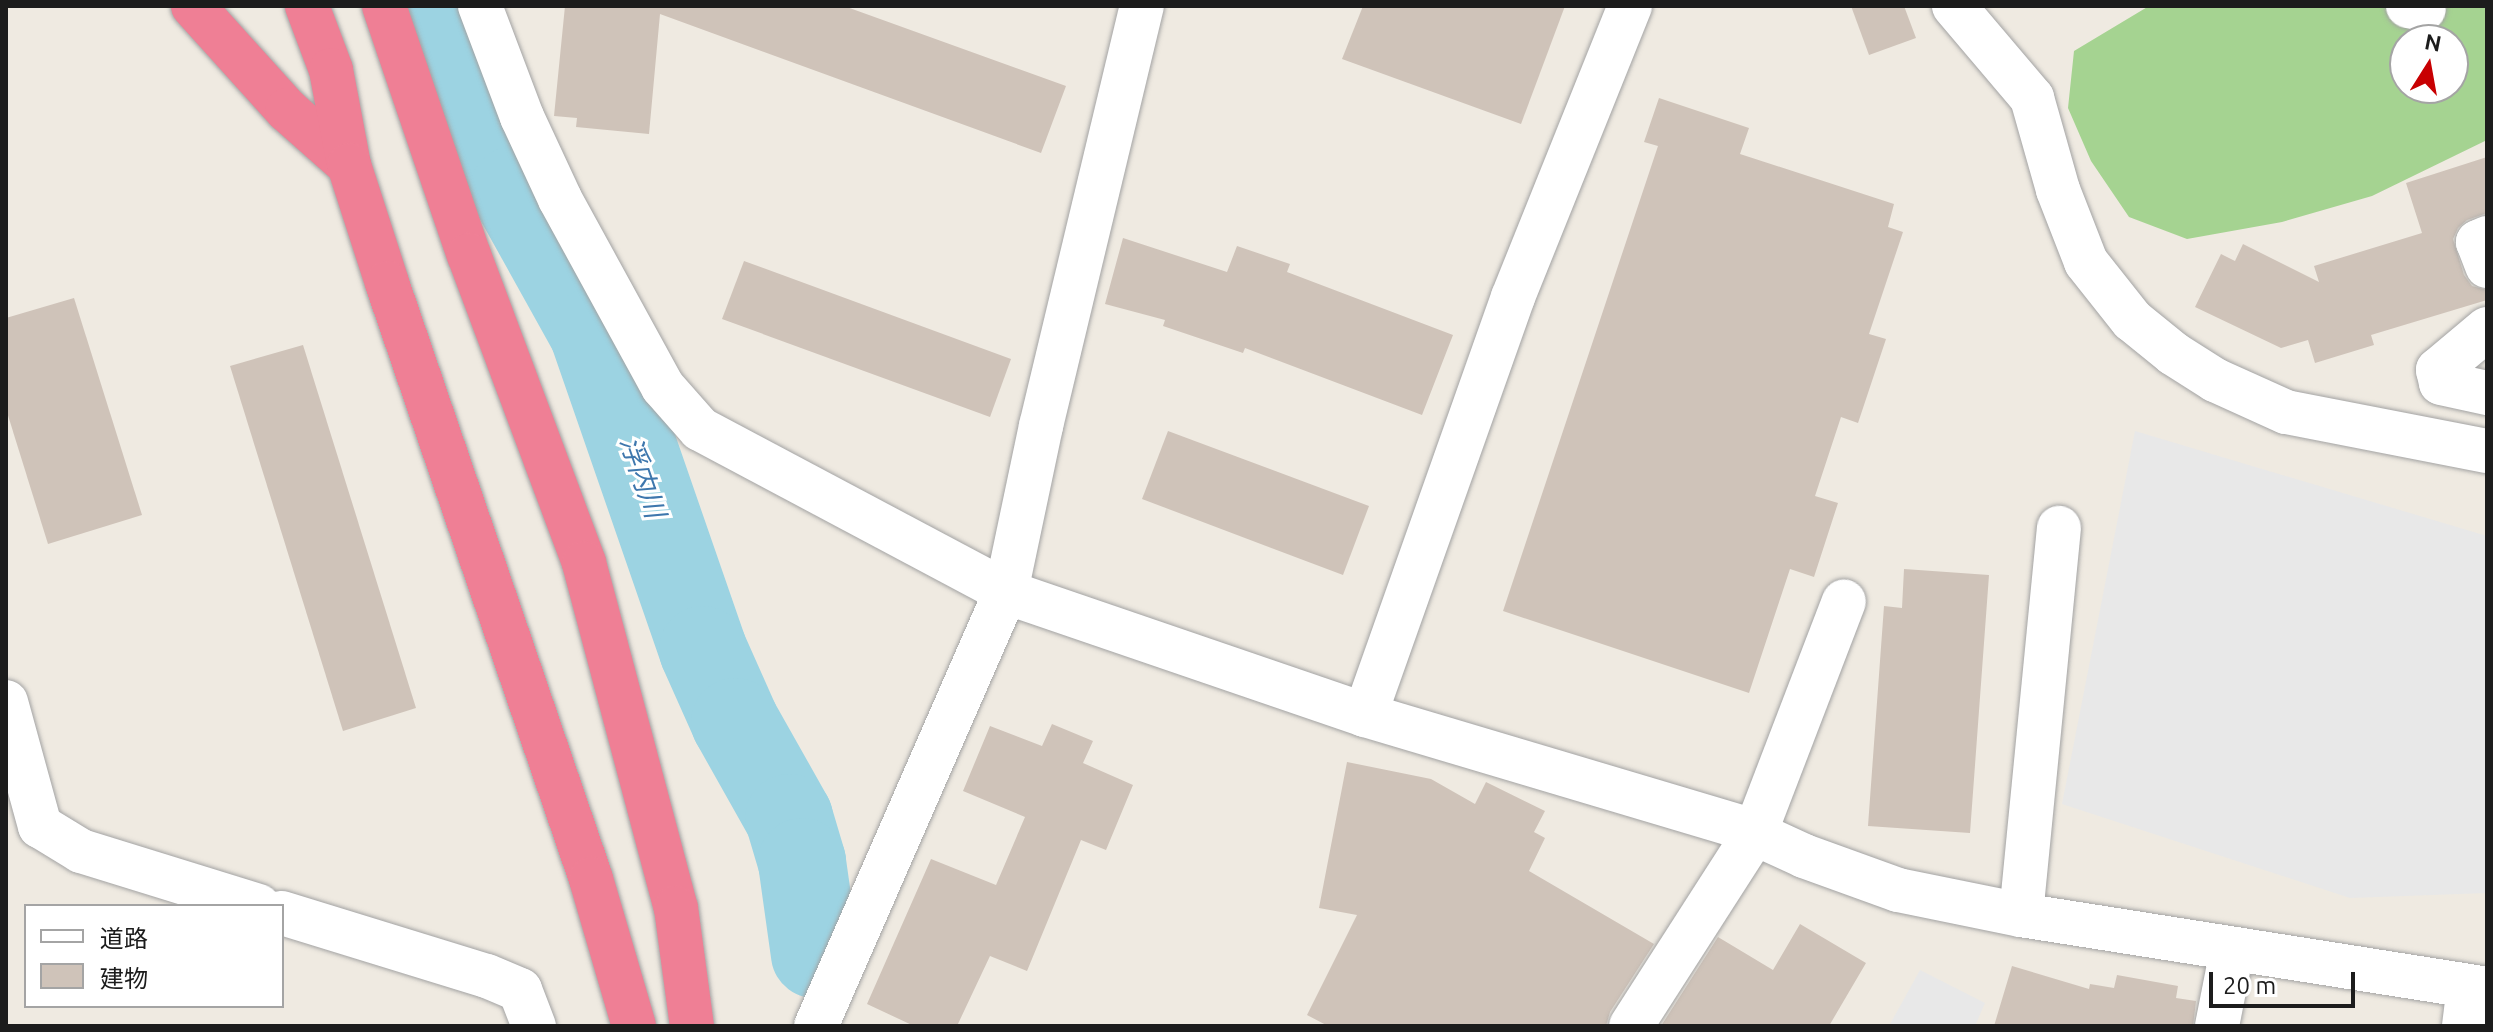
<!DOCTYPE html>
<html>
<head>
<meta charset="utf-8">
<style>
  body { margin:0 }
  #map { position:relative; width:2493px; height:1032px; overflow:hidden; background:#efeae1; font-family:Ubuntu,"Noto Sans JP",sans-serif }
  div>[style] { position:absolute }
  .forest>* { inset:0; background:#a5d391 }
  .parking>* { inset:0; background:#e8e8e8 }
  .river>* { height:88px; margin:-44px; padding:0 44px; transform-origin:44px; border-radius:44px; background:#9cd3e2 }
  .building>* { inset:0; background:#cfc3b9 }
  .roads { filter:drop-shadow(0 0 2px #a3a3a3) drop-shadow(0 0 2px #a3a3a3) }
  .minor>* { height:44px; margin:-22px; padding:0 22px; transform-origin:22px; border-radius:22px; background:#fff }
  .tertiary>* { height:44px; margin:-22px; padding:0 22px; transform-origin:22px; border-radius:22px; background:#fff }
  .motorway>* { height:44px; margin:-22px; padding:0 22px; transform-origin:22px; border-radius:22px; background:#ef7f95 }
  span { translate:-50% -50%; white-space:nowrap; text-align:center; line-height:1.15; -webkit-text-stroke:6px #fff; paint-order:stroke }
  .water-label { font-size:28px; color:#3e77ad; font-style:italic }
  .frame { position:absolute; inset:0; border:8px solid #1c1c1c; pointer-events:none }
  .legend { position:absolute; left:24px; top:904px; width:260px; height:104px; box-sizing:border-box; background:#fff; border:2px solid #a4a4a4; margin:0; padding:10px 14px; list-style:none; font-size:24px; color:#1c1c1c }
  .legend li { display:flex; align-items:center; gap:16px; height:40px }
  .legend b { width:40px; border:2px solid #a4a4a4 }
  .north { position:absolute; left:2389px; top:24px; width:80px; height:80px; box-sizing:border-box; background:#fff; border:2px solid #a4a4a4; border-radius:50%; rotate:11deg; font-size:22px; font-weight:700; line-height:32px; text-align:center; color:#1c1c1c }
  .north::after { content:''; display:block; margin:auto; width:28px; height:36px; background:#c80002; clip-path:polygon(50% 0,100% 100%,50% 72%,0 100%) }
  .scale { position:absolute; left:2209px; top:972px; width:146px; height:36px; box-sizing:border-box; border:4px solid #1c1c1c; border-top:0; padding-left:10px; font-size:24px; line-height:28px; white-space:nowrap; color:#1c1c1c; -webkit-text-stroke:6px #fff; paint-order:stroke }
</style>
</head>
<body>
<div id="map">
  <div class="forest">
    <div style="clip-path:polygon(evenodd,2149px 6px,2487px 6px,2487px 140px,2372px 196px,2282px 222px,2187px 239px,2129px 217px,2091px 161px,2068px 108px,2074px 51px,2149px 6px,2405px 40px,2453px 40px,2453px 88px,2405px 88px,2405px 40px)"></div>
  </div>
  <div class="parking">
    <div style="clip-path:polygon(2135px 431px,2487px 536px,2487px 893px,2350px 898px,2062px 804px)"></div>
    <div style="clip-path:polygon(1920px 970px,1985px 1003px,1975px 1026px,1889px 1026px)"></div>
  </div>
  <div class="river">
    <div style="left:449px;top:6px;width:195px;rotate:70.5deg"></div>
    <div style="left:514px;top:190px;width:162px;rotate:60.9deg"></div>
    <div style="left:593px;top:332px;width:336px;rotate:70.9deg"></div>
    <div style="left:703px;top:650px;width:79px;rotate:66deg"></div>
    <div style="left:735px;top:722px;width:110px;rotate:60.6deg"></div>
    <div style="left:789px;top:818px;width:46px;rotate:73.5deg"></div>
    <div style="left:802px;top:862px;width:93px;rotate:82deg"></div>
  </div>
  <div class="building">
    <div style="clip-path:polygon(565px 6px,844px 6px,1066px 86px,1041px 153px,660px 14px,649px 134px,576px 127px,577px 118px,554px 116px)"></div>
    <div style="clip-path:polygon(1363px 6px,1565px 6px,1521px 124px,1342px 59px)"></div>
    <div style="clip-path:polygon(1851px 6px,1904px 6px,1916px 38px,1869px 55px)"></div>
    <div style="clip-path:polygon(1659px 98px,1749px 128px,1740px 154px,1894px 204px,1888px 227px,1903px 232px,1869px 334px,1886px 339px,1858px 423px,1841px 417px,1815px 496px,1838px 503px,1814px 577px,1790px 569px,1749px 693px,1503px 611px,1658px 146px,1644px 142px)"></div>
    <div style="clip-path:polygon(2487px 157px,2487px 213px,2467px 220px,2458px 228px,2453px 239px,2464px 275px,2472px 286px,2487px 290px,2487px 300px,2371px 335px,2374px 345px,2315px 363px,2308px 340px,2281px 348px,2195px 307px,2221px 254px,2235px 261px,2243px 244px,2319px 282px,2314px 266px,2422px 233px,2406px 183px)"></div>
    <div style="clip-path:polygon(1123px 238px,1227px 272px,1237px 246px,1290px 264px,1287px 272px,1453px 335px,1422px 415px,1245px 348px,1243px 353px,1163px 326px,1165px 320px,1105px 304px)"></div>
    <div style="clip-path:polygon(744px 261px,1011px 359px,990px 417px,722px 319px)"></div>
    <div style="clip-path:polygon(74px 298px,142px 515px,48px 544px,6px 409px,6px 318px)"></div>
    <div style="clip-path:polygon(303px 345px,416px 708px,343px 731px,230px 366px)"></div>
    <div style="clip-path:polygon(1168px 431px,1369px 506px,1343px 575px,1142px 499px)"></div>
    <div style="clip-path:polygon(1904px 569px,1989px 575px,1970px 833px,1868px 826px,1884px 606px,1902px 608px)"></div>
    <div style="clip-path:polygon(1052px 724px,1093px 741px,1083px 763px,1133px 785px,1106px 850px,1081px 840px,1027px 971px,990px 956px,957px 1026px,914px 1026px,867px 1004px,931px 859px,996px 885px,1025px 817px,963px 791px,990px 726px,1042px 746px)"></div>
    <div style="clip-path:polygon(1347px 762px,1431px 779px,1475px 804px,1486px 782px,1545px 811px,1534px 832px,1545px 838px,1529px 871px,1654px 944px,1610px 1012px,1606px 1026px,1328px 1026px,1307px 1015px,1357px 915px,1319px 908px)"></div>
    <div style="clip-path:polygon(1800px 924px,1866px 963px,1829px 1026px,1661px 1026px,1718px 937px,1773px 970px)"></div>
    <div style="clip-path:polygon(2012px 966px,2089px 989px,2090px 984px,2114px 988px,2117px 975px,2178px 986px,2176px 998px,2196px 1001px,2193px 1026px,1994px 1026px)"></div>
  </div>
  <div class="roads">
    <div class="minor">
      <div style="left:480px;top:6px;width:119px;rotate:69.3deg"></div>
      <div style="left:522px;top:117px;width:90px;rotate:65.1deg"></div>
      <div style="left:560px;top:199px;width:214px;rotate:61.3deg"></div>
      <div style="left:663px;top:387px;width:56px;rotate:48.6deg"></div>
      <div style="left:700px;top:429px;width:347px;rotate:28deg"></div>
      <div style="left:1954px;top:6px;width:121px;rotate:49.7deg"></div>
      <div style="left:2032px;top:98px;width:96px;rotate:74.2deg"></div>
      <div style="left:2058px;top:190px;width:77px;rotate:68.7deg"></div>
      <div style="left:2086px;top:262px;width:74px;rotate:51.6deg"></div>
      <div style="left:2132px;top:320px;width:54px;rotate:39deg"></div>
      <div style="left:2174px;top:354px;width:49px;rotate:32.4deg"></div>
      <div style="left:2215px;top:380px;width:78px;rotate:24.3deg"></div>
      <div style="left:2286px;top:412px;width:205px;rotate:11deg"></div>
      <div style="left:2408px;top:6px;width:16px;rotate:11deg"></div>
      <div style="left:2487px;top:238px;width:10px;rotate:156deg"></div>
      <div style="left:2478px;top:242px;width:26px;rotate:69deg"></div>
      <div style="left:2487px;top:329px;width:64px;rotate:140.1deg"></div>
      <div style="left:2438px;top:370px;width:13px;rotate:77deg"></div>
      <div style="left:2441px;top:383px;width:47px;rotate:12.3deg"></div>
      <div style="left:6px;top:702px;width:129px;rotate:74.7deg"></div>
      <div style="left:40px;top:826px;width:48px;rotate:31.4deg"></div>
      <div style="left:81px;top:851px;width:186px;rotate:17.2deg"></div>
      <div style="left:1365px;top:715px;width:443px;rotate:-70.5deg"></div>
      <div style="left:1513px;top:297px;width:314px;rotate:-68.1deg"></div>
      <div style="left:282px;top:913px;width:214px;rotate:17.1deg"></div>
      <div style="left:487px;top:976px;width:36px;rotate:23deg"></div>
      <div style="left:520px;top:990px;width:39px;rotate:69deg"></div>
      <div style="left:2021px;top:915px;width:389px;rotate:-84.4deg"></div>
      <div style="left:816px;top:1026px;width:474px;rotate:-66.4deg"></div>
      <div style="left:1006px;top:592px;width:170px;rotate:-78.1deg"></div>
      <div style="left:1041px;top:426px;width:432px;rotate:-76.5deg"></div>
      <div style="left:1631px;top:1026px;width:229px;rotate:-57.3deg"></div>
      <div style="left:1755px;top:833px;width:248px;rotate:-69deg"></div>
      <div style="left:2217px;top:1026px;width:77px;rotate:-78.8deg"></div>
      <div style="left:2464px;top:1026px;width:39px;rotate:-83deg"></div>
    </div>
    <div class="tertiary">
      <div style="left:1006px;top:592px;width:379px;rotate:18.9deg"></div>
      <div style="left:1365px;top:715px;width:392px;rotate:16.6deg"></div>
      <div style="left:1741px;top:827px;width:69px;rotate:24.7deg"></div>
      <div style="left:1804px;top:856px;width:100px;rotate:19.9deg"></div>
      <div style="left:1898px;top:890px;width:126px;rotate:11.5deg"></div>
      <div style="left:2021px;top:915px;width:472px;rotate:9deg"></div>
    </div>
    <div class="motorway">
      <div style="left:193px;top:6px;width:140px;rotate:47.9deg"></div>
      <div style="left:287px;top:110px;width:83px;rotate:41.6deg"></div>
      <div style="left:307px;top:6px;width:68px;rotate:69.4deg"></div>
      <div style="left:331px;top:70px;width:97px;rotate:79.3deg"></div>
      <div style="left:349px;top:165px;width:124px;rotate:72.1deg"></div>
      <div style="left:387px;top:283px;width:630px;rotate:71.1deg"></div>
      <div style="left:591px;top:879px;width:153px;rotate:73.7deg"></div>
      <div style="left:384px;top:6px;width:263px;rotate:71.2deg"></div>
      <div style="left:469px;top:255px;width:329px;rotate:69.5deg"></div>
      <div style="left:584px;top:563px;width:357px;rotate:75.1deg"></div>
      <div style="left:676px;top:908px;width:119px;rotate:82.3deg"></div>
    </div>
  </div>
  <div class="water-label">
    <span style="left:643px;top:477px;rotate:71deg">浮内川</span>
  </div>
  <div class="frame"></div>
  <ul class="legend">
  <li><b style="height:10px;background:#fff"></b>道路</li>
  <li><b style="height:22px;background:#cfc3b9"></b>建物</li>
  </ul>
  <div class="north">N</div>
  <div class="scale">20 m</div>
</div>
</body>
</html>
